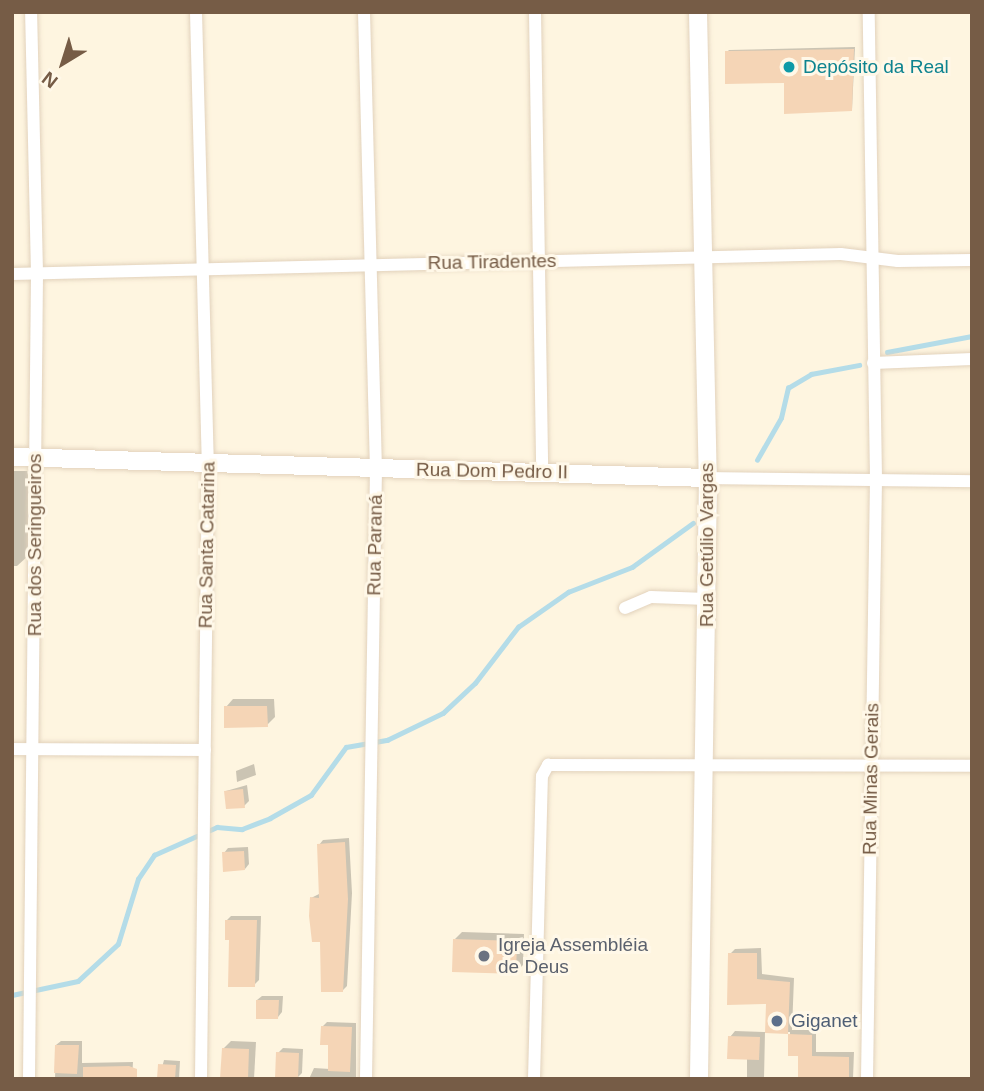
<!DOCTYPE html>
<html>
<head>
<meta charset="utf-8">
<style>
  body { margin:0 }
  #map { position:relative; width:984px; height:1091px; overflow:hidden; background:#fef5e0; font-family:Helvetica,sans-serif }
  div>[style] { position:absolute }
  .shadow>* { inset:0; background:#0003 }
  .stream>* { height:4.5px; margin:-2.25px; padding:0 2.25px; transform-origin:2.25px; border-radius:2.25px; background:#b4dce8 }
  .building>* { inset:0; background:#f5d5b6 }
  .roads { filter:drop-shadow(0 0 2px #e2d2bc) drop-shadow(0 0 2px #e2d2bc) }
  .street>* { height:12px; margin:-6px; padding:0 6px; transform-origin:6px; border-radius:6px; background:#fff }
  .secondary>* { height:18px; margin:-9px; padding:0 9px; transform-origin:9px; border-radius:9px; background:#fff }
  .dots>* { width:19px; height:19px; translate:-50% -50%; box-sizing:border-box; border:4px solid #fff8e8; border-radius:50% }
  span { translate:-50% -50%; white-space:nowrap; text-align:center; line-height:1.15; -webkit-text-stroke:6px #fff8e8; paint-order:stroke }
  .culture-label { font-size:19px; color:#0d838f }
  .left { translate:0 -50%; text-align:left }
  .street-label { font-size:19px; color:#765c46 }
  .worship-label { font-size:19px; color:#5b616d }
  .service-label { font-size:19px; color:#4e5e75 }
  .frame { position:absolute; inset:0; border:14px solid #765c46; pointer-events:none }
  .north { position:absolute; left:28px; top:28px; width:70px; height:70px; -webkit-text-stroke:5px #fff8e8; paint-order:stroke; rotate:218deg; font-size:19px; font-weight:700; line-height:28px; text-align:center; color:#765c46 }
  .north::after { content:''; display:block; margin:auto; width:24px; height:32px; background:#765c46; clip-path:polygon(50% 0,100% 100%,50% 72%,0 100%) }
</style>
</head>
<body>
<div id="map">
  <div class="shadow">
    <div style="clip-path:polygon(855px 47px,852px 109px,727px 52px,729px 50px)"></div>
    <div style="clip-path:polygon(12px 471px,28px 471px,28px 556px,17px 566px,12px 566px)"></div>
    <div style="clip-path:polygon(233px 699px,274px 699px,275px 717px,267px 725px,226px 707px)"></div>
    <div style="clip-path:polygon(254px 764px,256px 775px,237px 782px,236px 771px)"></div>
    <div style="clip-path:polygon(247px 785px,249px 801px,244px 806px,226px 791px)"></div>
    <div style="clip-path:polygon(349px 838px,352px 893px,347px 986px,342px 991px,321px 941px,311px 898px,321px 893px,319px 845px,323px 840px)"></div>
    <div style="clip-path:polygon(248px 847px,249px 864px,245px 869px,224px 853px,228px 848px)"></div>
    <div style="clip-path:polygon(231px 916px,261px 916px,259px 980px,254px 985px,231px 938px,226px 921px)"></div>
    <div style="clip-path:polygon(462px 932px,524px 934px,523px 965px,515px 973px,455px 939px)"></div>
    <div style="clip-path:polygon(761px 948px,762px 974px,794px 978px,792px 1030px,816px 1030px,816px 1052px,854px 1052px,853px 1079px,800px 1079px,800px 1055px,790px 1054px,790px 1032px,767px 1032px,768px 1002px,730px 954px,735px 949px)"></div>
    <div style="clip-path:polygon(262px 996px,283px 996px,282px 1012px,278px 1017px,257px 1000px)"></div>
    <div style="clip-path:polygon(327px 1022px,356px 1023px,356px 1079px,309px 1079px,314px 1068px,330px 1069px,330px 1043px,322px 1027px)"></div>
    <div style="clip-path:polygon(735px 1031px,765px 1032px,764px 1079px,747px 1079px,747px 1058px,730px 1037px)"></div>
    <div style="clip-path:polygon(61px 1041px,82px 1041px,82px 1063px,133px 1062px,132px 1079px,55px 1079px,56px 1045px)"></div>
    <div style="clip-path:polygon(231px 1041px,256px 1042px,254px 1079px,222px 1079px,223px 1049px)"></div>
    <div style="clip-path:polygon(283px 1048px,303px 1049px,302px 1073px,297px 1078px,278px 1053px)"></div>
    <div style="clip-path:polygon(164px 1060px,180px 1061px,179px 1079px,159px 1079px)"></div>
  </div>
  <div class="stream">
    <div style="left:887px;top:352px;width:86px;rotate:-10.7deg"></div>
    <div style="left:757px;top:460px;width:48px;rotate:-60.3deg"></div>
    <div style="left:781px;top:418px;width:31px;rotate:-77deg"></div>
    <div style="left:788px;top:388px;width:27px;rotate:-31deg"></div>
    <div style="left:811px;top:374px;width:49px;rotate:-10.6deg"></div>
    <div style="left:12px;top:995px;width:67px;rotate:-12deg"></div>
    <div style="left:78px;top:981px;width:54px;rotate:-42.8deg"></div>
    <div style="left:118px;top:944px;width:68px;rotate:-72.9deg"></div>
    <div style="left:138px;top:879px;width:29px;rotate:-56deg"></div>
    <div style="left:154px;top:855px;width:69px;rotate:-24deg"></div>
    <div style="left:217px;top:827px;width:25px;rotate:5deg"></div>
    <div style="left:242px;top:829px;width:30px;rotate:-21deg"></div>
    <div style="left:270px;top:818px;width:47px;rotate:-29.3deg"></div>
    <div style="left:311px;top:795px;width:59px;rotate:-53.9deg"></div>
    <div style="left:346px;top:747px;width:42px;rotate:-9.7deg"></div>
    <div style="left:387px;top:740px;width:62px;rotate:-25.7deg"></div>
    <div style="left:443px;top:713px;width:44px;rotate:-43.2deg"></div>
    <div style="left:475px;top:683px;width:71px;rotate:-52.5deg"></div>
    <div style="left:518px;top:627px;width:61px;rotate:-35deg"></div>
    <div style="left:568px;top:592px;width:69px;rotate:-21.3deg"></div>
    <div style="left:632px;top:567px;width:75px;rotate:-35.8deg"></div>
  </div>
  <div class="building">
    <div style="clip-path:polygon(854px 49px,852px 111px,784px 114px,784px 83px,725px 84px,725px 51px)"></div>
    <div style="clip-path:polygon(224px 706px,267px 706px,268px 727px,224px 728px)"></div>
    <div style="clip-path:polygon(243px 789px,245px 808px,226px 809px,224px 791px)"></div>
    <div style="clip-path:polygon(345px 842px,348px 899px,343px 992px,321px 992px,320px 942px,312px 942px,309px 916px,310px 897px,319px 898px,317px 844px)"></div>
    <div style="clip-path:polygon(244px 851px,245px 870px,223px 872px,222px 852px)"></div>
    <div style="clip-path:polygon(225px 920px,257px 920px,255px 987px,228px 987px,229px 940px,225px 940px)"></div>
    <div style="clip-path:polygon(453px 939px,517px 941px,516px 974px,452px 972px)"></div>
    <div style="clip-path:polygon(728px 953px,757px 953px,757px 979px,790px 982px,788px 1034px,765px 1033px,766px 1004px,727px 1005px)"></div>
    <div style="clip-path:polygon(256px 1000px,279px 1000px,278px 1019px,256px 1019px)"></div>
    <div style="clip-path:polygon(321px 1026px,352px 1027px,350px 1072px,328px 1071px,328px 1045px,320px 1045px)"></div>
    <div style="clip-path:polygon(788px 1034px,812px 1035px,812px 1056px,849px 1057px,849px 1079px,798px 1079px,798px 1056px,788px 1056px)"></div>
    <div style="clip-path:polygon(728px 1036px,760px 1037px,759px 1060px,727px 1059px)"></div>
    <div style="clip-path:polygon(55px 1045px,79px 1045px,77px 1074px,54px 1073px)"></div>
    <div style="clip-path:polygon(222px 1048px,249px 1049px,248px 1079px,220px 1079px)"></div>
    <div style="clip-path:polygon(276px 1052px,299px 1053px,298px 1079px,275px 1079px)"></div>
    <div style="clip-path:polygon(158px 1064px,176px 1065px,175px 1079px,157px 1079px)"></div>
    <div style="clip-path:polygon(129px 1066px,137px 1069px,137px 1079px,83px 1079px,83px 1067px)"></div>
  </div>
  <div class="roads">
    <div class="street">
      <div style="left:196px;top:12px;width:450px;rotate:88.5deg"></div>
      <div style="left:208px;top:462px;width:617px;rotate:90.65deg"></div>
      <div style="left:364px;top:12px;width:457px;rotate:88.5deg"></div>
      <div style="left:376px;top:469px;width:610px;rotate:90.94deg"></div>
      <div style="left:535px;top:12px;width:459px;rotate:89.1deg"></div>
      <div style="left:12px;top:274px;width:829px;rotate:-1.38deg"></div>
      <div style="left:841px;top:254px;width:57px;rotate:7deg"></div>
      <div style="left:898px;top:261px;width:74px;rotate:-0.8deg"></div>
      <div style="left:873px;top:363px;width:99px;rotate:-2.3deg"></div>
      <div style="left:708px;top:478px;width:264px;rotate:0.7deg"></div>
      <div style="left:625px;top:608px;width:28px;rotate:-23deg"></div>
      <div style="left:651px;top:597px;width:56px;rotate:2deg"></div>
      <div style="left:12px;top:749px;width:193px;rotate:0.3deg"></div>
      <div style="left:29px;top:1079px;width:806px;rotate:-89.43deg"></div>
      <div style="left:37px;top:273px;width:261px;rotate:-91.3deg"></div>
      <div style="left:534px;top:1079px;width:303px;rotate:-88.5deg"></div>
      <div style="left:542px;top:776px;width:13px;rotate:-61deg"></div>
      <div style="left:548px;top:765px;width:424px;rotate:0.1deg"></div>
      <div style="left:867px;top:1079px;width:601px;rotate:-89.14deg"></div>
      <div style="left:876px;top:478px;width:466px;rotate:-90.9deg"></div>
    </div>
    <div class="secondary">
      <div style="left:698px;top:12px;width:466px;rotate:88.8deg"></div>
      <div style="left:708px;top:478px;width:601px;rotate:90.86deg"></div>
      <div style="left:12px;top:457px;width:696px;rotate:1.73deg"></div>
    </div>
  </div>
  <div class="dots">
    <div style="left:789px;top:67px;background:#0f9aa8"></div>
    <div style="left:484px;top:956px;background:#6b7280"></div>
    <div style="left:777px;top:1021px;background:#5c6f8a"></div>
  </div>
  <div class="culture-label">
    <span class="left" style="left:803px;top:67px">Depósito da Real</span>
  </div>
  <div class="street-label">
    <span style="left:492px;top:262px;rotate:-1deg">Rua Tiradentes</span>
    <span style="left:492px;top:471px;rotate:1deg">Rua Dom Pedro II</span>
    <span style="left:35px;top:545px;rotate:-90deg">Rua dos Seringueiros</span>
    <span style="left:207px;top:545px;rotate:-89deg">Rua Santa Catarina</span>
    <span style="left:375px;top:545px;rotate:-89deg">Rua Paraná</span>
    <span style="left:707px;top:545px;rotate:-90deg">Rua Getúlio Vargas</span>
    <span style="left:871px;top:779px;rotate:-89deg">Rua Minas Gerais</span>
  </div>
  <div class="worship-label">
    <span class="left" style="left:498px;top:956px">Igreja Assembléia<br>de Deus</span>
  </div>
  <div class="service-label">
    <span class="left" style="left:791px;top:1021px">Giganet</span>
  </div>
  <div class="frame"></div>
  <div class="north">N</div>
</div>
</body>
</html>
